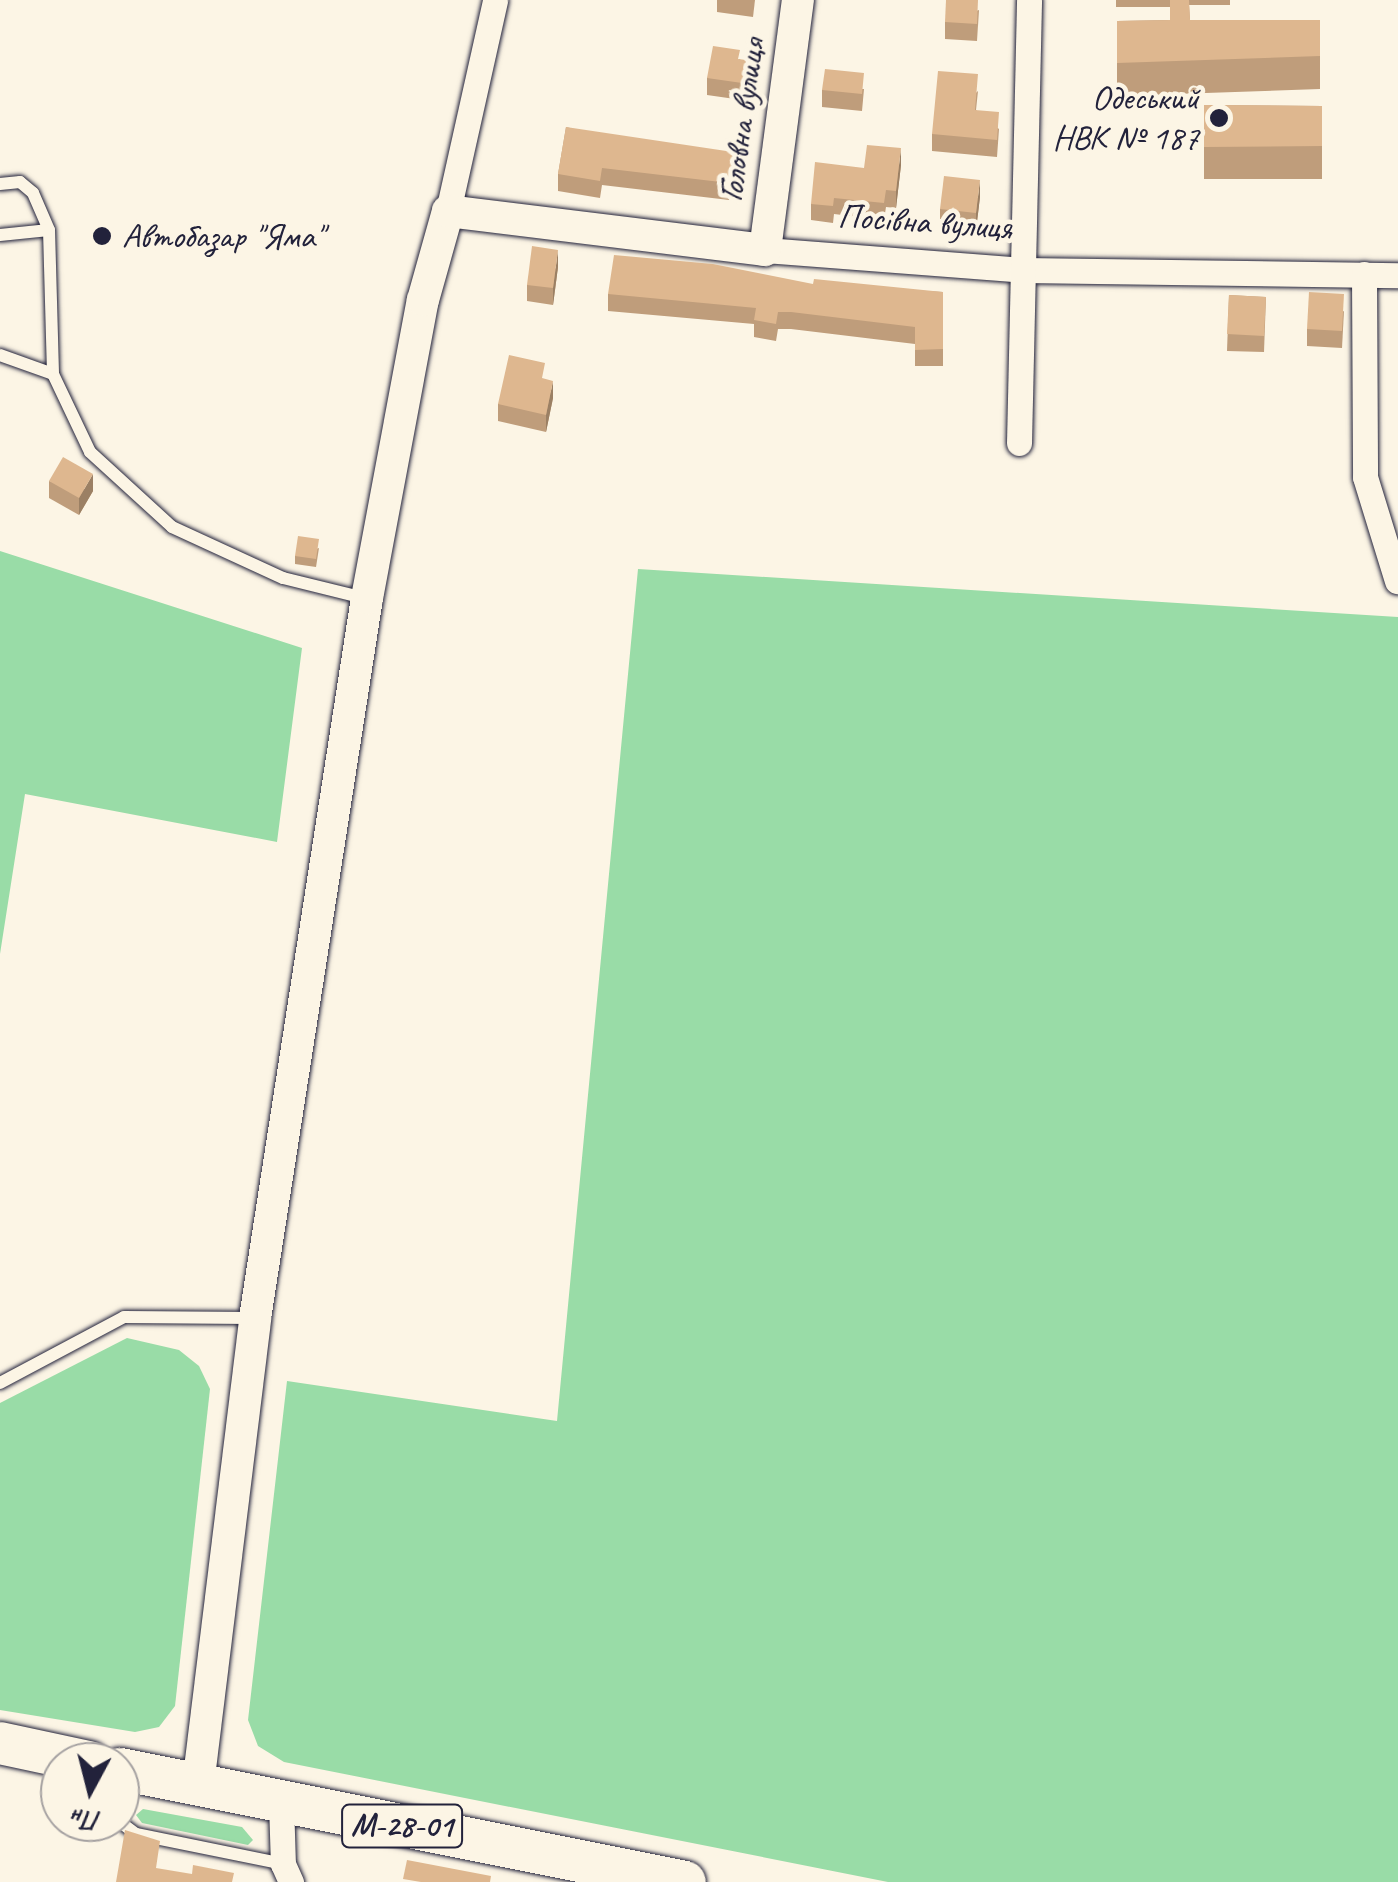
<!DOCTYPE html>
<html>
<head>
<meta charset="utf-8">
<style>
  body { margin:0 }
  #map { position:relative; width:1398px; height:1882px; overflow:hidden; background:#fcf5e5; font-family:Caveat,sans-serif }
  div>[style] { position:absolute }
  .green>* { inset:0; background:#99dca7 }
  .roads { filter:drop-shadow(0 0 2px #22223b) drop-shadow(0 0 2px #22223b) }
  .service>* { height:12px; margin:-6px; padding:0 6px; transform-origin:6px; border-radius:6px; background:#fcf5e5 }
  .minor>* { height:25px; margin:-12.5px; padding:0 12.5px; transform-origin:12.5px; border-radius:12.5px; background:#fcf5e5 }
  .tertiary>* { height:32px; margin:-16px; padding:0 16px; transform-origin:16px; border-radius:16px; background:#fcf5e5 }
  .trunk>* { height:42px; margin:-21px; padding:0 21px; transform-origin:21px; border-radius:21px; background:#fcf5e5 }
  .wall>* { inset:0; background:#bf9d7b }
  .shaded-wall>* { inset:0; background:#9b8064 }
  .building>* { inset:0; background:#deb78f }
  .dots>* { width:28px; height:28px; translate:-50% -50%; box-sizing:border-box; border:5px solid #fcf5e5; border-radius:50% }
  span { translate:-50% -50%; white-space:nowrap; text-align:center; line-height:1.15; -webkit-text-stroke:9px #fcf5e5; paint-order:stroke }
  .shield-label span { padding:2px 8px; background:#fcf5e5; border:2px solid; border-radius:8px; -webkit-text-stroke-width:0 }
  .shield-label { font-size:32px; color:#22223b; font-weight:700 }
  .poi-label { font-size:35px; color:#22223b }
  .right { translate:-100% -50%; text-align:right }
  .left { translate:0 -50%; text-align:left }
  .street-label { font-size:35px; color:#22223b }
  .north { position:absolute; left:40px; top:1742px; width:100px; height:100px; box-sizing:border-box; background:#fcf5e5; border:2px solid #a5a1a1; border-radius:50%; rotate:187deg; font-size:28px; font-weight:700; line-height:40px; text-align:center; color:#22223b }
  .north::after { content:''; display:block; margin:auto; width:35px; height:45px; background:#22223b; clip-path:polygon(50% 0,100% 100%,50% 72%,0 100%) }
</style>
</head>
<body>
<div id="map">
  <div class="green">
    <div style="clip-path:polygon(0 551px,302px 648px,277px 842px,25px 794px,0 954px)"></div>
    <div style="clip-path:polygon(638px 569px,1398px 617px,1398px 1882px,888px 1882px,284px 1762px,258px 1746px,248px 1720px,287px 1381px,557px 1421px)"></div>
    <div style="clip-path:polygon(127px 1338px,179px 1350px,199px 1366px,210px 1389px,175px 1706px,159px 1727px,135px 1732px,0 1710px,0 1403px)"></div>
    <div style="clip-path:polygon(143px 1809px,242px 1827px,253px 1840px,248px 1845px,142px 1823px,136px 1815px)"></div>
  </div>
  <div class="roads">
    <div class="service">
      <div style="left:0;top:184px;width:20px;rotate:-6deg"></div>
      <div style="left:20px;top:182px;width:17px;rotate:40deg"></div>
      <div style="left:33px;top:193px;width:40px;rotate:66.6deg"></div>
      <div style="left:49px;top:230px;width:144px;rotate:88.4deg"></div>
      <div style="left:53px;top:374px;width:86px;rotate:64.6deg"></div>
      <div style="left:90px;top:452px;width:111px;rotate:42.4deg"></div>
      <div style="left:172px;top:527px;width:122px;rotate:24.7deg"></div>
      <div style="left:283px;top:578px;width:83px;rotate:13.9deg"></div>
      <div style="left:0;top:235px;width:49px;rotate:-5.8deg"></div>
      <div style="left:0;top:355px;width:56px;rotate:19.7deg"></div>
      <div style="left:0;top:1383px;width:140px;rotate:-28deg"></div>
      <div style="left:124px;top:1317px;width:128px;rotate:0.4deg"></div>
      <div style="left:120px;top:1822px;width:20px;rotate:37deg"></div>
      <div style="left:136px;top:1834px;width:150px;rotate:11.5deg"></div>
    </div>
    <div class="minor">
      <div style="left:448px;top:211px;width:216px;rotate:-77.4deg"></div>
      <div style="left:765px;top:250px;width:259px;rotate:4.4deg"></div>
      <div style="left:1023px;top:270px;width:375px;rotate:0.8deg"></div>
      <div style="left:1364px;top:274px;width:203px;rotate:89.7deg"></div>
      <div style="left:1365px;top:477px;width:109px;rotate:72.9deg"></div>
      <div style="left:1019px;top:443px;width:443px;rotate:-88.7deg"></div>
      <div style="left:281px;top:1802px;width:62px;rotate:88.2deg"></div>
      <div style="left:283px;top:1864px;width:20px;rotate:66deg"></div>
    </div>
    <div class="tertiary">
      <div style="left:198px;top:1785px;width:470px;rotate:-83deg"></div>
      <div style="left:255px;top:1318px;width:729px;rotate:-81.16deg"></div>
      <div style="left:367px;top:598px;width:303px;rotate:-79.4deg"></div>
      <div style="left:423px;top:300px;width:92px;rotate:-74.3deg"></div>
      <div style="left:448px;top:211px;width:319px;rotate:7deg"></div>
      <div style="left:765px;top:250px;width:252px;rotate:-82.5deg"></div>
    </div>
    <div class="trunk">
      <div style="left:0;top:1743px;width:91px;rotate:12.1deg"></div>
      <div style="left:120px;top:1769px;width:576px;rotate:11.31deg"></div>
    </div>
  </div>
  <div class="wall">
    <div style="clip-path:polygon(717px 0,755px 0,753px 17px,717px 12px)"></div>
    <div style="clip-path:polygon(1116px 0,1230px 0,1230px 5px,1189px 5px,1190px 20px,1320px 20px,1320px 89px,1117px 96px,1117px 21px,1170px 20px,1170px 7px,1116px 7px)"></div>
    <div style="clip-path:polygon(979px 10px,977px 41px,945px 39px,945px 22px)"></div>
    <div style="clip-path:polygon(740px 59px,746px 77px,742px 100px,707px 95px,707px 78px)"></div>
    <div style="clip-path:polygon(864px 89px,862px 111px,822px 107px,822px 90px)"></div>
    <div style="clip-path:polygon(978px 91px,976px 110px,999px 129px,997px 157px,932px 151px,932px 134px)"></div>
    <div style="clip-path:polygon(1204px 105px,1322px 106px,1322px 179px,1204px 179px)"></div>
    <div style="clip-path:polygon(566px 127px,733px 169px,729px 200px,602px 185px,600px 198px,558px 191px,558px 174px)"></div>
    <div style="clip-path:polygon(901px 165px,896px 208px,886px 207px,884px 220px,834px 214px,833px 223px,811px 220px,811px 204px,864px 168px)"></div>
    <div style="clip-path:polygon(980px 197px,976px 230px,940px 226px,940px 209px)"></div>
    <div style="clip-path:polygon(558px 267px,553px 305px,527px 301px,527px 285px)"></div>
    <div style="clip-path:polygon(813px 284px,943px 292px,943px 366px,915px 366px,915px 344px,791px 329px,778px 329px,776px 341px,754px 337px,754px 324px,608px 311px,608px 294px)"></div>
    <div style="clip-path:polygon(1229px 295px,1266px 297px,1264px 352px,1227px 351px)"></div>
    <div style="clip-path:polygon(1344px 311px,1342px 348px,1307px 346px,1307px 329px)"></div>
    <div style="clip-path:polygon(545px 379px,553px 398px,546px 432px,498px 421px,498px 404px)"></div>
    <div style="clip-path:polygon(49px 481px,93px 491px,79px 515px,49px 498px)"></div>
    <div style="clip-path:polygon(319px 548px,316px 567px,295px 564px,295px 556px)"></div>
  </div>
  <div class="shaded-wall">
    <div style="clip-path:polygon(746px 60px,746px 77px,742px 100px,742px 83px)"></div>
    <div style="clip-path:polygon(901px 148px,901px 165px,896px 208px,896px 191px)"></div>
    <div style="clip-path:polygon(733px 152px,733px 169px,729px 200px,729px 183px)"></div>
    <div style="clip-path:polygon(980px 180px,980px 197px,976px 230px,976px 213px)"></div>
    <div style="clip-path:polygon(558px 250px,558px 267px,553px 305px,553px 288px)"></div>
    <div style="clip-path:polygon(553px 381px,553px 398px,546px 432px,546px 415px)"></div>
    <div style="clip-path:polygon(93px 474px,93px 491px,79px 515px,79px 498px)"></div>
  </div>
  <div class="building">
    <div style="clip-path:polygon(946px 0,978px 0,977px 24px,945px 22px)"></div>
    <div style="clip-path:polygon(1170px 0,1189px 0,1190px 20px,1320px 20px,1320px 56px,1117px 63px,1117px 21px,1170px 20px)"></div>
    <div style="clip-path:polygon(713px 46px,740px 50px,738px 59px,746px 60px,742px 83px,707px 78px)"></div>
    <div style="clip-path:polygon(825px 69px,864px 73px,862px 94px,822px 90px)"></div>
    <div style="clip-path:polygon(938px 71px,978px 74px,975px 110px,999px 112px,997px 140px,932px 134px)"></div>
    <div style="clip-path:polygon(1204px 105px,1322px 106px,1322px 146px,1204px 147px)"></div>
    <div style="clip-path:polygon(566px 127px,733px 152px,729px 183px,602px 168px,600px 181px,558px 174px)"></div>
    <div style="clip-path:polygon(867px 145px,901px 148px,896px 191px,886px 190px,884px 203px,834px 198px,833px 206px,811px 204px,815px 162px,864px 168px)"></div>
    <div style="clip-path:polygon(944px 176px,980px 180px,976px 213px,940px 209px)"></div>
    <div style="clip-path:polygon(532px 246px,558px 250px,553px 288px,527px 285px)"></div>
    <div style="clip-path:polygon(614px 255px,713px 264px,813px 284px,814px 279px,943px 292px,943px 349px,915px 350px,915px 327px,791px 312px,778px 312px,776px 324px,754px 320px,756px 308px,608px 294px)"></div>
    <div style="clip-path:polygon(1309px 292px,1344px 294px,1342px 331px,1307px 329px)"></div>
    <div style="clip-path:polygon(1229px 295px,1266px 297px,1264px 336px,1227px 334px)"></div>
    <div style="clip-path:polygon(509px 355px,545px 363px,542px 378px,553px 381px,546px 415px,498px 404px)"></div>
    <div style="clip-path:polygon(63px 457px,93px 474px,79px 498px,49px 481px)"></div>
    <div style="clip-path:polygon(298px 536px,319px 539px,316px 559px,295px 556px)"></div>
    <div style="clip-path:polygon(125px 1830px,160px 1841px,156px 1868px,192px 1874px,193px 1865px,234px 1873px,232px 1882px,116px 1882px)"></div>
    <div style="clip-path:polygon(407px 1860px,491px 1876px,490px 1882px,421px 1882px,403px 1879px)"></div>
  </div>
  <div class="dots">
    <div style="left:1219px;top:118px;background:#22223b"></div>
    <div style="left:102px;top:236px;background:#22223b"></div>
  </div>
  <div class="shield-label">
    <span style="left:402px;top:1826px">М-28-01</span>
  </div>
  <div class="poi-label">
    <span class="right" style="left:1199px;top:118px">Одеський<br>НВК № 187</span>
    <span class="left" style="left:122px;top:236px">Автобазар "Яма"</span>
  </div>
  <div class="street-label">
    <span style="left:742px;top:120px;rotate:-82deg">Головна вулиця</span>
    <span style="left:925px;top:222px;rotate:4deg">Посівна вулиця</span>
  </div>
  <div class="north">Пн</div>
</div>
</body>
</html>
